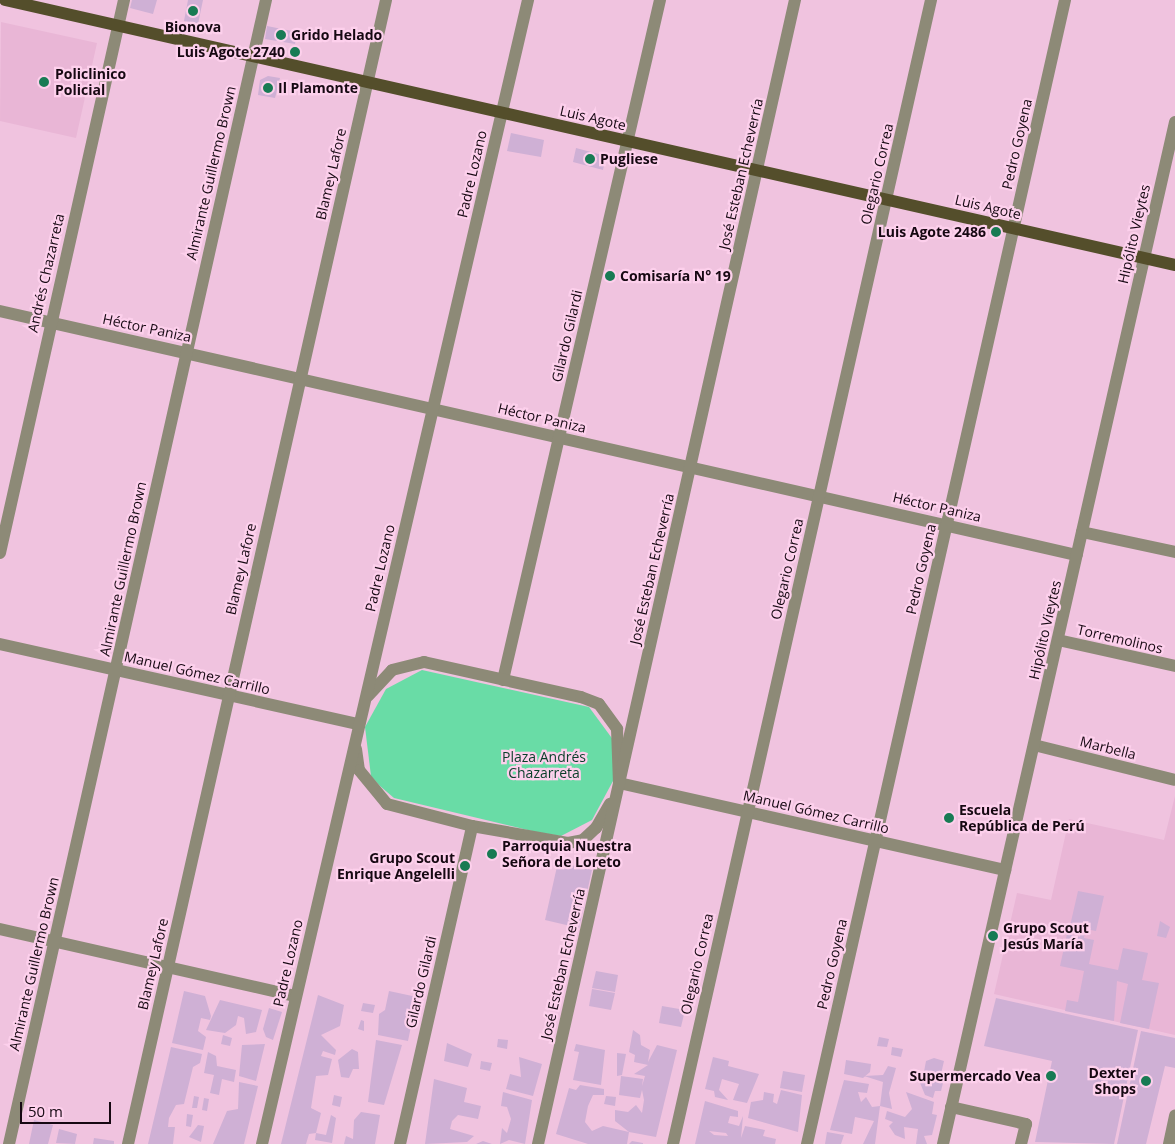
<!DOCTYPE html>
<html>
<head>
<meta charset="utf-8">
<style>
  body { margin:0 }
  #map { position:relative; width:1175px; height:1144px; overflow:hidden; background:#f0c3df; font-family:"Open Sans",sans-serif }
  div>[style] { position:absolute }
  .built>* { inset:0; background:#e9b6d6 }
  .green>* { inset:0; background:#69dca6 }
  .building>* { inset:0; background:#cfb0d5 }
  .minor>* { height:12px; margin:-6px; padding:0 6px; transform-origin:6px; border-radius:6px; background:#8d8a77 }
  .major>* { height:12px; margin:-6px; padding:0 6px; transform-origin:6px; border-radius:6px; background:#544e2b }
  .dots>* { width:14px; height:14px; translate:-50% -50%; box-sizing:border-box; border:2px solid #fdd0ec; border-radius:50% }
  span { translate:-50% -50%; white-space:nowrap; text-align:center; line-height:1.15; -webkit-text-stroke:4.5px #fdd0ec; paint-order:stroke }
  .poi-label { font-size:14px; color:#160812; font-weight:700 }
  .left { translate:0 -50%; text-align:left }
  .right { translate:-100% -50%; text-align:right }
  .street-label { font-size:14px; color:#160812 }
  .park-label { font-size:14px; color:#083e28 }
  .scale { position:absolute; left:20px; top:1102px; width:91px; height:22px; box-sizing:border-box; border:2px solid #160812; border-top:0; padding-left:6px; font-size:15px; line-height:18px; white-space:nowrap; color:#160812; -webkit-text-stroke:4px #fdd0ec; paint-order:stroke }
</style>
</head>
<body>
<div id="map">
  <div class="built">
    <div style="clip-path:polygon(1px 22px,97px 43px,76px 138px,0 121px)"></div>
    <div style="clip-path:polygon(1175px 796px,1175px 1035px,994px 994px,1017px 893px,1051px 900px,1069px 819px,1164px 840px)"></div>
  </div>
  <div class="green">
    <div style="clip-path:polygon(422px 670px,589px 707px,614px 741px,616px 762px,613px 781px,592px 820px,561px 836px,536px 832px,394px 798px,380px 786px,371px 776px,365px 727px,386px 689px)"></div>
  </div>
  <div class="building">
    <div style="clip-path:polygon(132px 0,157px 0,153px 14px,130px 8px)"></div>
    <div style="clip-path:polygon(188px 0,203px 0,198px 24px,184px 21px)"></div>
    <div style="clip-path:polygon(267px 26px,297px 32px,295px 44px,265px 39px)"></div>
    <div style="clip-path:polygon(268px 76px,280px 78px,275px 98px,258px 95px,260px 80px)"></div>
    <div style="clip-path:polygon(511px 133px,544px 140px,541px 157px,507px 151px)"></div>
    <div style="clip-path:polygon(576px 148px,606px 156px,603px 170px,573px 162px)"></div>
    <div style="clip-path:polygon(558px 862px,592px 870px,579px 928px,545px 920px)"></div>
    <div style="clip-path:polygon(1078px 891px,1104px 896px,1096px 931px,1085px 929px,1084px 938px,1094px 940px,1089px 964px,1118px 970px,1123px 948px,1148px 953px,1142px 980px,1159px 983px,1149px 1029px,1120px 1023px,1128px 984px,1117px 981px,1114px 1021px,1065px 1011px,1067px 1000px,1078px 1002px,1084px 971px,1060px 966px,1067px 934px,1080px 937px,1081px 929px,1070px 926px)"></div>
    <div style="clip-path:polygon(1160px 921px,1170px 927px,1166px 938px,1157px 936px)"></div>
    <div style="clip-path:polygon(596px 971px,618px 975px,615px 992px,592px 988px)"></div>
    <div style="clip-path:polygon(592px 989px,615px 993px,611px 1010px,589px 1006px)"></div>
    <div style="clip-path:polygon(184px 991px,205px 996px,211px 1016px,210px 1020px,201px 1018px,198px 1031px,206px 1037px,203px 1050px,172px 1043px)"></div>
    <div style="clip-path:polygon(389px 991px,417px 997px,408px 1041px,378px 1035px,379px 1014px,385px 1010px)"></div>
    <div style="clip-path:polygon(318px 995px,344px 1005px,340px 1026px,321px 1035px,336px 1050px,335px 1055px,323px 1051px,321px 1056px,332px 1059px,328px 1075px,316px 1076px,311px 1108px,321px 1113px,316px 1133px,326px 1135px,331px 1115px,336px 1118px,332px 1143px,315px 1140px,316px 1133px,309px 1134px,306px 1144px,281px 1144px)"></div>
    <div style="clip-path:polygon(996px 998px,1138px 1030px,1114px 1144px,1035px 1142px,1052px 1061px,984px 1046px)"></div>
    <div style="clip-path:polygon(220px 1000px,262px 1010px,256px 1032px,246px 1034px,244px 1018px,238px 1016px,236px 1025px,225px 1033px,206px 1030px)"></div>
    <div style="clip-path:polygon(363px 1003px,375px 1005px,373px 1013px,361px 1011px)"></div>
    <div style="clip-path:polygon(662px 1006px,685px 1010px,681px 1027px,659px 1023px)"></div>
    <div style="clip-path:polygon(269px 1008px,282px 1012px,273px 1040px,266px 1037px,263px 1029px)"></div>
    <div style="clip-path:polygon(361px 1020px,364px 1021px,364px 1031px,358px 1029px)"></div>
    <div style="clip-path:polygon(633px 1030px,640px 1035px,641px 1045px,650px 1050px,648px 1062px,657px 1045px,677px 1050px,656px 1137px,629px 1132px,627px 1144px,588px 1144px,556px 1134px,569px 1088px,576px 1090px,580px 1085px,604px 1089px,604px 1095px,593px 1095px,588px 1106px,585px 1122px,592px 1131px,603px 1126px,629px 1132px,615px 1121px,615px 1110px,628px 1112px,636px 1105px,642px 1113px,644px 1100px,642px 1090px,640px 1098px,619px 1095px,621px 1076px,643px 1079px,642px 1086px,645px 1076px,634px 1074px,648px 1065px,634px 1062px,635px 1055px,629px 1052px)"></div>
    <div style="clip-path:polygon(1141px 1031px,1175px 1038px,1175px 1068px,1165px 1066px,1146px 1144px,1117px 1144px)"></div>
    <div style="clip-path:polygon(223px 1035px,232px 1038px,230px 1046px,221px 1044px)"></div>
    <div style="clip-path:polygon(879px 1037px,889px 1039px,887px 1047px,877px 1046px)"></div>
    <div style="clip-path:polygon(498px 1039px,508px 1040px,507px 1049px,497px 1047px)"></div>
    <div style="clip-path:polygon(376px 1040px,402px 1045px,384px 1105px,368px 1102px)"></div>
    <div style="clip-path:polygon(447px 1043px,472px 1054px,468px 1067px,444px 1061px)"></div>
    <div style="clip-path:polygon(265px 1044px,256px 1081px,239px 1076px,242px 1045px)"></div>
    <div style="clip-path:polygon(576px 1044px,605px 1050px,601px 1085px,573px 1080px,579px 1052px,574px 1051px)"></div>
    <div style="clip-path:polygon(171px 1047px,202px 1054px,200px 1063px,193px 1067px,184px 1104px,176px 1105px,169px 1118px,168px 1127px,175px 1127px,173px 1144px,148px 1144px)"></div>
    <div style="clip-path:polygon(892px 1047px,903px 1049px,901px 1057px,891px 1055px)"></div>
    <div style="clip-path:polygon(352px 1049px,358px 1052px,359px 1069px,353px 1069px,349px 1078px,341px 1077px,338px 1060px)"></div>
    <div style="clip-path:polygon(208px 1052px,216px 1056px,217px 1066px,236px 1070px,234px 1082px,222px 1079px,219px 1095px,210px 1093px,214px 1075px,204px 1073px)"></div>
    <div style="clip-path:polygon(617px 1053px,626px 1054px,622px 1075px,617px 1076px)"></div>
    <div style="clip-path:polygon(519px 1057px,542px 1064px,533px 1096px,506px 1089px,510px 1074px,521px 1077px)"></div>
    <div style="clip-path:polygon(713px 1057px,729px 1061px,728px 1066px,759px 1074px,747px 1103px,733px 1100px,739px 1084px,722px 1079px,719px 1090px,728px 1100px,715px 1097px,714px 1091px,705px 1089px)"></div>
    <div style="clip-path:polygon(934px 1058px,944px 1061px,941px 1074px,945px 1075px,941px 1091px,935px 1091px,933px 1098px,925px 1095px,918px 1078px,923px 1077px,926px 1061px)"></div>
    <div style="clip-path:polygon(846px 1060px,871px 1064px,870px 1072px,863px 1078px,844px 1074px)"></div>
    <div style="clip-path:polygon(481px 1061px,492px 1063px,490px 1071px,480px 1069px)"></div>
    <div style="clip-path:polygon(888px 1066px,896px 1068px,889px 1093px,892px 1109px,880px 1106px,883px 1082px,864px 1076px,883px 1075px)"></div>
    <div style="clip-path:polygon(783px 1071px,805px 1075px,802px 1092px,780px 1088px)"></div>
    <div style="clip-path:polygon(434px 1079px,467px 1088px,464px 1102px,481px 1106px,478px 1119px,458px 1115px,452px 1121px,450px 1129px,474px 1136px,467px 1142px,425px 1144px)"></div>
    <div style="clip-path:polygon(844px 1080px,869px 1084px,867px 1093px,858px 1092px,861px 1102px,866px 1097px,872px 1107px,880px 1106px,875px 1144px,863px 1144px,874px 1121px,855px 1117px,852px 1134px,830px 1130px)"></div>
    <div style="clip-path:polygon(239px 1082px,258px 1086px,244px 1144px,213px 1144px,227px 1111px,238px 1109px)"></div>
    <div style="clip-path:polygon(781px 1090px,802px 1095px,798px 1132px,748px 1118px,751px 1102px,763px 1100px,764px 1092px,774px 1094px,773px 1102px,777px 1104px)"></div>
    <div style="clip-path:polygon(503px 1092px,532px 1100px,525px 1144px,509px 1140px,500px 1144px,502px 1128px,507px 1133px,511px 1119px,507px 1107px,501px 1106px)"></div>
    <div style="clip-path:polygon(906px 1092px,934px 1102px,932px 1114px,937px 1115px,932px 1135px,924px 1136px,927px 1144px,916px 1144px,918px 1129px,904px 1127px,905px 1139px,895px 1135px,889px 1126px,893px 1122px,885px 1119px,887px 1111px,905px 1117px,912px 1109px)"></div>
    <div style="clip-path:polygon(334px 1095px,342px 1097px,340px 1107px,332px 1105px)"></div>
    <div style="clip-path:polygon(194px 1096px,199px 1097px,197px 1108px,192px 1108px)"></div>
    <div style="clip-path:polygon(606px 1096px,616px 1097px,615px 1106px,604px 1104px)"></div>
    <div style="clip-path:polygon(204px 1098px,209px 1099px,207px 1111px,202px 1110px)"></div>
    <div style="clip-path:polygon(evenodd,705px 1101px,738px 1111px,738px 1117px,730px 1116px,728px 1123px,739px 1126px,743px 1116px,741px 1138px,745px 1126px,765px 1130px,763px 1136px,776px 1139px,775px 1144px,695px 1144px,705px 1101px,709px 1131px,726px 1133px,728px 1136px,714px 1135px,709px 1131px)"></div>
    <div style="clip-path:polygon(361px 1112px,380px 1115px,375px 1144px,344px 1144px,346px 1136px,353px 1139px,354px 1120px)"></div>
    <div style="clip-path:polygon(187px 1114px,193px 1115px,191px 1127px,186px 1126px)"></div>
    <div style="clip-path:polygon(34px 1120px,53px 1125px,48px 1144px,29px 1144px)"></div>
    <div style="clip-path:polygon(198px 1125px,204px 1126px,201px 1142px,189px 1137px)"></div>
    <div style="clip-path:polygon(59px 1129px,77px 1134px,75px 1144px,56px 1143px)"></div>
    <div style="clip-path:polygon(827px 1132px,844px 1135px,841px 1144px,825px 1144px)"></div>
    <div style="clip-path:polygon(94px 1138px,114px 1141px,114px 1144px,93px 1144px)"></div>
    <div style="clip-path:polygon(483px 1141px,492px 1144px,476px 1144px)"></div>
    <div style="clip-path:polygon(632px 1141px,643px 1143px,643px 1144px,629px 1144px)"></div>
  </div>
  <div class="minor">
    <div style="left:0;top:311px;width:1104px;rotate:12.77deg"></div>
    <div style="left:1082px;top:532px;width:95px;rotate:12.1deg"></div>
    <div style="left:0;top:553px;width:567px;rotate:-77.36deg"></div>
    <div style="left:1058px;top:640px;width:120px;rotate:12.5deg"></div>
    <div style="left:0;top:644px;width:368px;rotate:12.6deg"></div>
    <div style="left:503px;top:680px;width:698px;rotate:-77deg"></div>
    <div style="left:368px;top:696px;width:35px;rotate:-47deg"></div>
    <div style="left:392px;top:670px;width:33px;rotate:-14deg"></div>
    <div style="left:424px;top:662px;width:161px;rotate:12.6deg"></div>
    <div style="left:581px;top:697px;width:19px;rotate:21deg"></div>
    <div style="left:599px;top:704px;width:31px;rotate:54deg"></div>
    <div style="left:617px;top:729px;width:54px;rotate:87.9deg"></div>
    <div style="left:619px;top:783px;width:396px;rotate:12.7deg"></div>
    <div style="left:1034px;top:745px;width:145px;rotate:13.9deg"></div>
    <div style="left:356px;top:749px;width:21px;rotate:82deg"></div>
    <div style="left:359px;top:770px;width:44px;rotate:50.5deg"></div>
    <div style="left:387px;top:804px;width:88px;rotate:14.5deg"></div>
    <div style="left:472px;top:826px;width:97px;rotate:10deg"></div>
    <div style="left:568px;top:843px;width:15px;rotate:-11deg"></div>
    <div style="left:583px;top:840px;width:18px;rotate:-43deg"></div>
    <div style="left:596px;top:828px;width:28px;rotate:-60deg"></div>
    <div style="left:0;top:929px;width:303px;rotate:12.8deg"></div>
    <div style="left:951px;top:1107px;width:77px;rotate:12.8deg"></div>
    <div style="left:1026px;top:1124px;width:21px;rotate:104deg"></div>
    <div style="left:9px;top:1144px;width:1173px;rotate:-77.34deg"></div>
    <div style="left:128px;top:1144px;width:1173px;rotate:-77.29deg"></div>
    <div style="left:262px;top:1144px;width:1175px;rotate:-76.91deg"></div>
    <div style="left:400px;top:1144px;width:326px;rotate:-77.2deg"></div>
    <div style="left:538px;top:1144px;width:1173px;rotate:-77.34deg"></div>
    <div style="left:673px;top:1144px;width:1173px;rotate:-77.29deg"></div>
    <div style="left:807px;top:1144px;width:1173px;rotate:-77.29deg"></div>
    <div style="left:943px;top:1144px;width:1048px;rotate:-77.21deg"></div>
    <div style="left:1169px;top:1144px;width:29px;rotate:-78deg"></div>
  </div>
  <div class="major">
    <div style="left:5px;top:0;width:1200px;rotate:12.76deg"></div>
  </div>
  <div class="dots">
    <div style="left:193px;top:11px;background:#187b54"></div>
    <div style="left:281px;top:35px;background:#187b54"></div>
    <div style="left:295px;top:52px;background:#187b54"></div>
    <div style="left:44px;top:82px;background:#187b54"></div>
    <div style="left:268px;top:88px;background:#187b54"></div>
    <div style="left:590px;top:159px;background:#187b54"></div>
    <div style="left:996px;top:232px;background:#187b54"></div>
    <div style="left:610px;top:276px;background:#187b54"></div>
    <div style="left:949px;top:818px;background:#187b54"></div>
    <div style="left:492px;top:854px;background:#187b54"></div>
    <div style="left:465px;top:866px;background:#187b54"></div>
    <div style="left:993px;top:936px;background:#187b54"></div>
    <div style="left:1051px;top:1076px;background:#187b54"></div>
    <div style="left:1146px;top:1081px;background:#187b54"></div>
  </div>
  <div class="poi-label">
    <span style="left:193px;top:27px">Bionova</span>
    <span class="left" style="left:291px;top:35px">Grido Helado</span>
    <span class="right" style="left:285px;top:52px">Luis Agote 2740</span>
    <span class="left" style="left:55px;top:82px">Policlinico<br>Policial</span>
    <span class="left" style="left:278px;top:88px">Il Plamonte</span>
    <span class="left" style="left:600px;top:159px">Pugliese</span>
    <span class="right" style="left:986px;top:232px">Luis Agote 2486</span>
    <span class="left" style="left:620px;top:276px">Comisaría N° 19</span>
    <span class="left" style="left:959px;top:818px">Escuela<br>República de Perú</span>
    <span class="left" style="left:502px;top:854px">Parroquia Nuestra<br>Señora de Loreto</span>
    <span class="right" style="left:455px;top:866px">Grupo Scout<br>Enrique Angelelli</span>
    <span class="left" style="left:1003px;top:936px">Grupo Scout<br>Jesús María</span>
    <span class="right" style="left:1136px;top:1081px">Dexter<br>Shops</span>
    <span class="right" style="left:1041px;top:1076px">Supermercado Vea</span>
  </div>
  <div class="street-label">
    <span style="left:593px;top:118px;rotate:13deg">Luis Agote</span>
    <span style="left:1017px;top:144px;rotate:-77deg">Pedro Goyena</span>
    <span style="left:211px;top:173px;rotate:-77deg">Almirante Guillermo Brown</span>
    <span style="left:331px;top:174px;rotate:-77deg">Blamey Lafore</span>
    <span style="left:472px;top:174px;rotate:-77deg">Padre Lozano</span>
    <span style="left:741px;top:174px;rotate:-77deg">José Esteban Echeverría</span>
    <span style="left:877px;top:174px;rotate:-77deg">Olegario Correa</span>
    <span style="left:988px;top:207px;rotate:13deg">Luis Agote</span>
    <span style="left:1134px;top:234px;rotate:-77deg">Hipólito Vieytes</span>
    <span style="left:46px;top:273px;rotate:-77deg">Andrés Chazarreta</span>
    <span style="left:147px;top:328px;rotate:12deg">Héctor Paniza</span>
    <span style="left:567px;top:336px;rotate:-77deg">Gilardo Gilardi</span>
    <span style="left:542px;top:418px;rotate:13deg">Héctor Paniza</span>
    <span style="left:937px;top:507px;rotate:13deg">Héctor Paniza</span>
    <span style="left:380px;top:568px;rotate:-77deg">Padre Lozano</span>
    <span style="left:123px;top:569px;rotate:-78deg">Almirante Guillermo Brown</span>
    <span style="left:241px;top:569px;rotate:-77deg">Blamey Lafore</span>
    <span style="left:652px;top:569px;rotate:-77deg">José Esteban Echeverría</span>
    <span style="left:787px;top:569px;rotate:-77deg">Olegario Correa</span>
    <span style="left:921px;top:569px;rotate:-77deg">Pedro Goyena</span>
    <span style="left:1045px;top:630px;rotate:-77deg">Hipólito Vieytes</span>
    <span style="left:1120px;top:639px;rotate:13deg">Torremolinos</span>
    <span style="left:197px;top:673px;rotate:13deg">Manuel Gómez Carrillo</span>
    <span style="left:1108px;top:748px;rotate:14deg">Marbella</span>
    <span style="left:816px;top:812px;rotate:13deg">Manuel Gómez Carrillo</span>
    <span style="left:288px;top:963px;rotate:-77deg">Padre Lozano</span>
    <span style="left:34px;top:964px;rotate:-77deg">Almirante Guillermo Brown</span>
    <span style="left:153px;top:964px;rotate:-77deg">Blamey Lafore</span>
    <span style="left:563px;top:964px;rotate:-77deg">José Esteban Echeverría</span>
    <span style="left:697px;top:964px;rotate:-77deg">Olegario Correa</span>
    <span style="left:832px;top:964px;rotate:-77deg">Pedro Goyena</span>
    <span style="left:421px;top:982px;rotate:-77deg">Gilardo Gilardi</span>
  </div>
  <div class="park-label">
    <span style="left:544px;top:765px">Plaza Andrés<br>Chazarreta</span>
  </div>
  <div class="scale">50 m</div>
</div>
</body>
</html>
